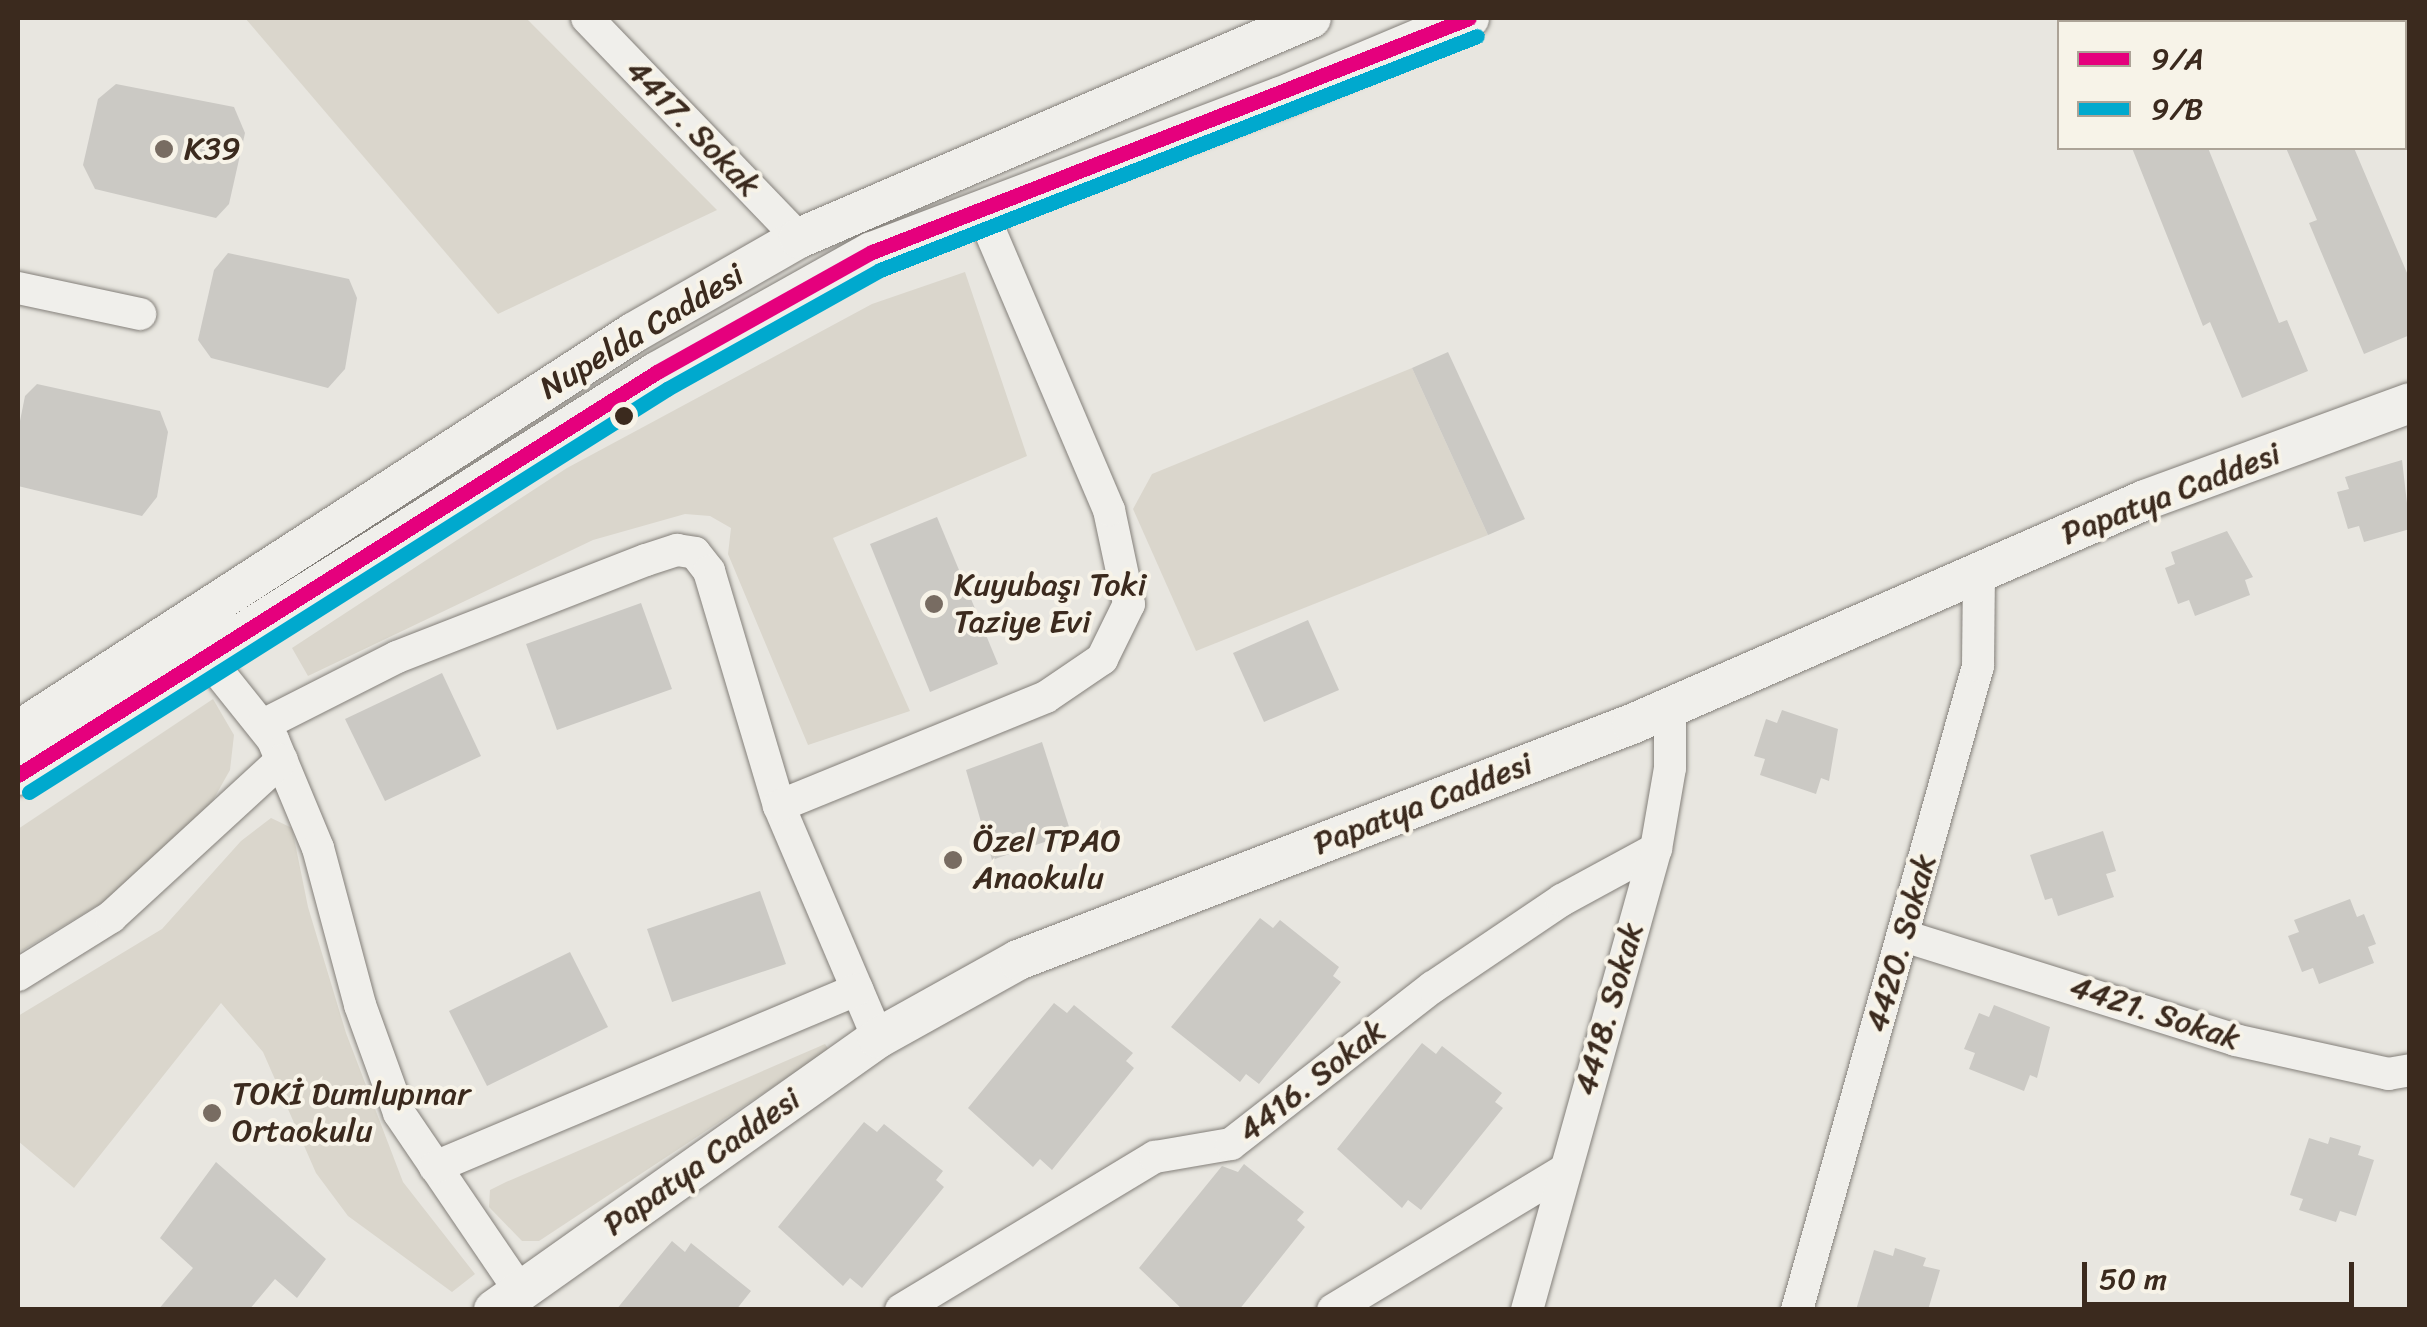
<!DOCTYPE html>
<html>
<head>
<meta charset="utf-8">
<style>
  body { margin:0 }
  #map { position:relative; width:2427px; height:1327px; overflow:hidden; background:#e8e6e0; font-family:Sriracha,sans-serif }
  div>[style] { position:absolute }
  .green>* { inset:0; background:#dad6cc }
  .building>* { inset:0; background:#cbc9c4 }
  .roads { filter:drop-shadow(0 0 2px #84807a) drop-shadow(0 0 2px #84807a) }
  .minor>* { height:32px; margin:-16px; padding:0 16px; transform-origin:16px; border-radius:16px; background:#f0efeb }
  .tertiary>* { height:40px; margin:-20px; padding:0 20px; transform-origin:20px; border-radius:20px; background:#f0efeb }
  .bus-1>* { height:15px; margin:-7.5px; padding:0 7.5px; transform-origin:7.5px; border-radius:7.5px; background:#e5007d }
  .bus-2>* { height:15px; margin:-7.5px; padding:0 7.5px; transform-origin:7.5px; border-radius:7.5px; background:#00a9ce }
  .dots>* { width:28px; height:28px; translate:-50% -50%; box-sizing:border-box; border:5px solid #f7f3e8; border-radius:50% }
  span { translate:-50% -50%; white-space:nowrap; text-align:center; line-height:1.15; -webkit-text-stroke:8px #f7f3e8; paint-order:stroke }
  .street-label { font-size:32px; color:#3b2a1e }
  .poi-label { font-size:32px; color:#3b2a1e }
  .left { translate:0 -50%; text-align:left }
  .frame { position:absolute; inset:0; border:20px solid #3b2a1e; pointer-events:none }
  .legend { position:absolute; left:2057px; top:20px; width:350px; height:130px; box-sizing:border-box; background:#f7f3e8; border:2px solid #aca397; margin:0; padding:12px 18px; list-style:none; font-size:30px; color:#3b2a1e }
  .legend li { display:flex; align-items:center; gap:20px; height:50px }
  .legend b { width:50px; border:2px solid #aca397 }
  .scale { position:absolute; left:2082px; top:1262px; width:272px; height:45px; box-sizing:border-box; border:5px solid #3b2a1e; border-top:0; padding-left:12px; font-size:30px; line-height:35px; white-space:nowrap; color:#3b2a1e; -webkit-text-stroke:8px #f7f3e8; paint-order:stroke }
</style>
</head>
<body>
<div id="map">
  <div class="green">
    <div style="clip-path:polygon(245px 18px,526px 18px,717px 210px,498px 314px)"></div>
    <div style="clip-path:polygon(965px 272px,1027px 456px,833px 538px,910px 711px,808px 745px,728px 554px,731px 528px,710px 516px,685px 514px,593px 540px,308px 676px,292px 648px,567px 468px,872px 304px)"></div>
    <div style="clip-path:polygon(1412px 368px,1488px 535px,1196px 651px,1133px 509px,1152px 474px)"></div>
    <div style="clip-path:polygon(213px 699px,234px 735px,230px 770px,212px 802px,125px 889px,18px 953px,18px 829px)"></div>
    <div style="clip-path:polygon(271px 818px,292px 828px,308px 907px,346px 1033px,403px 1182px,475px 1274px,452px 1292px,348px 1216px,316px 1173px,263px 1052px,221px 1003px,74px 1188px,18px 1141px,18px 1016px,162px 929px,241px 841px)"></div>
    <div style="clip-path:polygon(825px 1044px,829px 1050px,539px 1241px,522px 1241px,489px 1207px,490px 1190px,506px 1182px)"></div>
  </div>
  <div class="building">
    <div style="clip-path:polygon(116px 84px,234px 107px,245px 133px,229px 204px,216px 218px,95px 189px,83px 165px,98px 99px)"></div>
    <div style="clip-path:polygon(2132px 148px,2208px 148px,2279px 323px,2287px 320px,2308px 371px,2242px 398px,2210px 322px,2203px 326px)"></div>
    <div style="clip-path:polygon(2286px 148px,2354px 148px,2410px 280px,2410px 335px,2364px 354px,2309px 223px,2317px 220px)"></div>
    <div style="clip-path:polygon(228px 253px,349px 279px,357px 298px,345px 369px,328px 388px,211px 358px,198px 340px,214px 270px)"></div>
    <div style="clip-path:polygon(1448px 352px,1525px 519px,1488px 535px,1412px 368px)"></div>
    <div style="clip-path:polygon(37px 384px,160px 411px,168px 432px,157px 497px,142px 516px,18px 486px,18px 431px,25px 396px)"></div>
    <div style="clip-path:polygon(2402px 460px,2410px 529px,2364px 542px,2359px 526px,2348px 529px,2337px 492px,2349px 489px,2345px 477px)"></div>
    <div style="clip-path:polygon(937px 517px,998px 664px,930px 692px,870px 544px)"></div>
    <div style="clip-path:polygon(2227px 531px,2253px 577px,2245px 580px,2250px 595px,2195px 616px,2189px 600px,2178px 604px,2165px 568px,2175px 564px,2171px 552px)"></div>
    <div style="clip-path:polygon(641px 603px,672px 689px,557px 730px,526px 644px)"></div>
    <div style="clip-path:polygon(1308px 620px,1339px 690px,1264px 722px,1233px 653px)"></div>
    <div style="clip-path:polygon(442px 673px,481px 756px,385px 801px,345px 719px)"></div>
    <div style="clip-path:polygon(1782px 710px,1838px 729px,1829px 781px,1821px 778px,1816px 794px,1760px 775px,1765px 759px,1754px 756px,1766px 719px,1777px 723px)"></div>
    <div style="clip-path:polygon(1042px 742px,1071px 833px,992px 860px,966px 770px)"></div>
    <div style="clip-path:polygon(2103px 831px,2116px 871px,2106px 874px,2114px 897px,2058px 916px,2052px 898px,2045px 900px,2030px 855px)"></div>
    <div style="clip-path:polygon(760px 891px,786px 964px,672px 1002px,647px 929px)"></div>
    <div style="clip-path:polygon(2350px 899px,2357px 917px,2364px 914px,2376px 944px,2368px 947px,2374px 963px,2319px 984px,2313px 968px,2302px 972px,2288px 936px,2299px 932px,2294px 920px)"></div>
    <div style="clip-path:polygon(1260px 918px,1273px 928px,1280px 920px,1339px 967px,1333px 976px,1341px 982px,1259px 1084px,1246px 1074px,1240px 1082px,1171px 1027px)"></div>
    <div style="clip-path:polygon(570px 952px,608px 1027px,487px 1086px,449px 1011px)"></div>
    <div style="clip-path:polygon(1054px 1003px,1067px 1013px,1074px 1005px,1133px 1053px,1126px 1061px,1134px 1068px,1052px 1170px,1040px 1159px,1033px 1167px,968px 1108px)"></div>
    <div style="clip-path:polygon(1994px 1005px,2050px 1027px,2037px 1078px,2030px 1075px,2024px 1091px,1969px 1069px,1975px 1053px,1964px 1049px,1979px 1013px,1989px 1017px)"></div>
    <div style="clip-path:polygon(1422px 1043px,1436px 1054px,1442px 1046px,1502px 1093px,1495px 1102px,1503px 1108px,1421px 1210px,1408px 1200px,1402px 1208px,1337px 1149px)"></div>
    <div style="clip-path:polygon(864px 1122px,877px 1132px,884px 1124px,943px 1171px,936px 1180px,944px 1187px,862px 1288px,850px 1278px,843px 1286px,778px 1227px)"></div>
    <div style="clip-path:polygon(2330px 1137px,2361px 1146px,2358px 1155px,2374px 1160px,2356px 1216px,2340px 1211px,2336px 1222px,2299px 1210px,2303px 1199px,2290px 1195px,2309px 1138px,2328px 1144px)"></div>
    <div style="clip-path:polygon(216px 1162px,326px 1259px,297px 1298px,275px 1279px,249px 1310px,158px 1310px,193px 1268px,160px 1238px)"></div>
    <div style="clip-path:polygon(1244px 1164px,1304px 1212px,1297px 1220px,1305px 1227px,1239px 1310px,1183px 1310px,1139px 1268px,1222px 1166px,1238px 1172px)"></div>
    <div style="clip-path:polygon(672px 1241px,685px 1252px,691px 1243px,751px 1291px,736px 1310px,616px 1310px)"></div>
    <div style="clip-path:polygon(1895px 1248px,1926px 1258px,1923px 1266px,1940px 1270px,1928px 1310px,1856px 1310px,1874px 1250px,1893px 1256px)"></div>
  </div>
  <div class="roads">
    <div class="minor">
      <div style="left:587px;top:18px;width:306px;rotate:46.1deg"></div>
      <div style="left:18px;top:288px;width:125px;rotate:12deg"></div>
      <div style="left:193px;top:640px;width:128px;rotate:51.3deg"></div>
      <div style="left:273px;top:740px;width:117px;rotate:67.4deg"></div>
      <div style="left:318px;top:848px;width:163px;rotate:75deg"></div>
      <div style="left:360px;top:1005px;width:115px;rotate:70.1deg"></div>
      <div style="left:399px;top:1113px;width:215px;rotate:55.8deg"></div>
      <div style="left:263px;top:725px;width:150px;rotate:-26.9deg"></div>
      <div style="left:397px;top:657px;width:267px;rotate:-21.3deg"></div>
      <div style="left:646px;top:560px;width:33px;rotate:-18deg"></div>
      <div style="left:677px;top:550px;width:18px;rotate:9deg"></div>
      <div style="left:695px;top:553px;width:23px;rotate:52deg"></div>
      <div style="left:709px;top:571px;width:245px;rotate:73.4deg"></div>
      <div style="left:779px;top:806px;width:252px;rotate:66.9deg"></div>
      <div style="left:779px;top:806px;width:288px;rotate:-22.2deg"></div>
      <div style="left:1046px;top:697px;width:68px;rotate:-34.2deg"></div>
      <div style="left:1102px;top:659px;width:61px;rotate:-63.9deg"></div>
      <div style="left:1129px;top:604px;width:96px;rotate:-102deg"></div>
      <div style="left:1109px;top:510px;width:326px;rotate:-113.1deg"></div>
      <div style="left:1904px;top:936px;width:347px;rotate:17.4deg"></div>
      <div style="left:2235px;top:1040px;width:157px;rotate:12.5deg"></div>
      <div style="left:2388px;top:1074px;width:22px;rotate:-10deg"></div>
      <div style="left:18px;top:975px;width:110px;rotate:-31.9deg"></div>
      <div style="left:111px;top:917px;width:232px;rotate:-42.6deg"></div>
      <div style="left:435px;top:1167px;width:458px;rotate:-22.8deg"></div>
      <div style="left:901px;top:1310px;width:297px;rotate:-31.1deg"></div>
      <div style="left:1155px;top:1157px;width:77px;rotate:-9.7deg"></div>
      <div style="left:1231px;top:1144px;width:256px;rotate:-37.9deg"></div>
      <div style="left:1433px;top:987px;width:156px;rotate:-34deg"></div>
      <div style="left:1562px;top:900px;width:107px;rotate:-28.5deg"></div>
      <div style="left:1333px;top:1310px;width:267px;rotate:-31.1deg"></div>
      <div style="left:1527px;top:1310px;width:479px;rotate:-74.4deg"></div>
      <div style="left:1656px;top:849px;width:82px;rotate:-80.2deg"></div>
      <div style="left:1670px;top:768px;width:62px;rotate:-90deg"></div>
      <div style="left:1797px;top:1310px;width:669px;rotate:-74.3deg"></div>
      <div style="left:1978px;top:666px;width:94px;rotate:-89.4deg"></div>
    </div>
    <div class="tertiary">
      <div style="left:18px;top:731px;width:733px;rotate:-32.91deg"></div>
      <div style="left:633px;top:333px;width:191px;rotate:-29.8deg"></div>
      <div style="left:799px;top:238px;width:557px;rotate:-23.25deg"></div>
      <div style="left:18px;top:775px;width:755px;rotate:-32.24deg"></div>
      <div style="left:657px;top:372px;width:246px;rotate:-29.2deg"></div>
      <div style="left:872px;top:252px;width:437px;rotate:-20.8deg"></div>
      <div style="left:1281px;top:97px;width:204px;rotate:-22.8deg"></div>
      <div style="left:494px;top:1310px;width:471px;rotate:-35.3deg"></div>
      <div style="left:878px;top:1038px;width:160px;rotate:-29.1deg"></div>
      <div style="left:1018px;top:960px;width:658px;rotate:-21.03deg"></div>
      <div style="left:1632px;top:724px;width:560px;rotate:-23.59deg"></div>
      <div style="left:2145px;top:500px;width:282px;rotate:-20.1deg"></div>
    </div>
  </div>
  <div class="bus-1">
    <div style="left:18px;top:775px;width:755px;rotate:-32.24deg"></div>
    <div style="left:657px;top:372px;width:246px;rotate:-29.2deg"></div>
    <div style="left:872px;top:252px;width:641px;rotate:-21.4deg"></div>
  </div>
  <div class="bus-2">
    <div style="left:29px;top:792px;width:755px;rotate:-32.28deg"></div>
    <div style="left:667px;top:389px;width:244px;rotate:-29.2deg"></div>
    <div style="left:880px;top:270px;width:641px;rotate:-21.4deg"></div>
  </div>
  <div class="dots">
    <div style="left:164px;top:149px;background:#786c62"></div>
    <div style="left:624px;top:416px;background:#3b2a1e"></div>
    <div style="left:934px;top:604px;background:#786c62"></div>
    <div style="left:953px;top:860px;background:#786c62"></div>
    <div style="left:212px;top:1113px;background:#786c62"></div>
  </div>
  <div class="street-label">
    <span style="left:693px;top:128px;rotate:46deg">4417. Sokak</span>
    <span style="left:642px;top:332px;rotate:-31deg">Nupelda Caddesi</span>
    <span style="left:2171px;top:494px;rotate:-21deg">Papatya Caddesi</span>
    <span style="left:1423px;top:804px;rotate:-21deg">Papatya Caddesi</span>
    <span style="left:1901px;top:943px;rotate:-74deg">4420. Sokak</span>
    <span style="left:1609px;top:1009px;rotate:-74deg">4418. Sokak</span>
    <span style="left:2155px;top:1013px;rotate:18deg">4421. Sokak</span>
    <span style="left:1312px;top:1081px;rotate:-38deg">4416. Sokak</span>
    <span style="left:702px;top:1162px;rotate:-35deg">Papatya Caddesi</span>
  </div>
  <div class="poi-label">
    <span class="left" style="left:184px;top:149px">K39</span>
    <span class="left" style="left:954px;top:604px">Kuyubaşı Toki<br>Taziye Evi</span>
    <span class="left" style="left:973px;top:860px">Özel TPAO<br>Anaokulu</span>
    <span class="left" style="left:232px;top:1113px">TOKİ Dumlupınar<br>Ortaokulu</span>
  </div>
  <div class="frame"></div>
  <ul class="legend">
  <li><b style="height:12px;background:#e5007d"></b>9/A</li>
  <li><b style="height:12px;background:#00a9ce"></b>9/B</li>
  </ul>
  <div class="scale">50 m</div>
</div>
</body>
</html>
